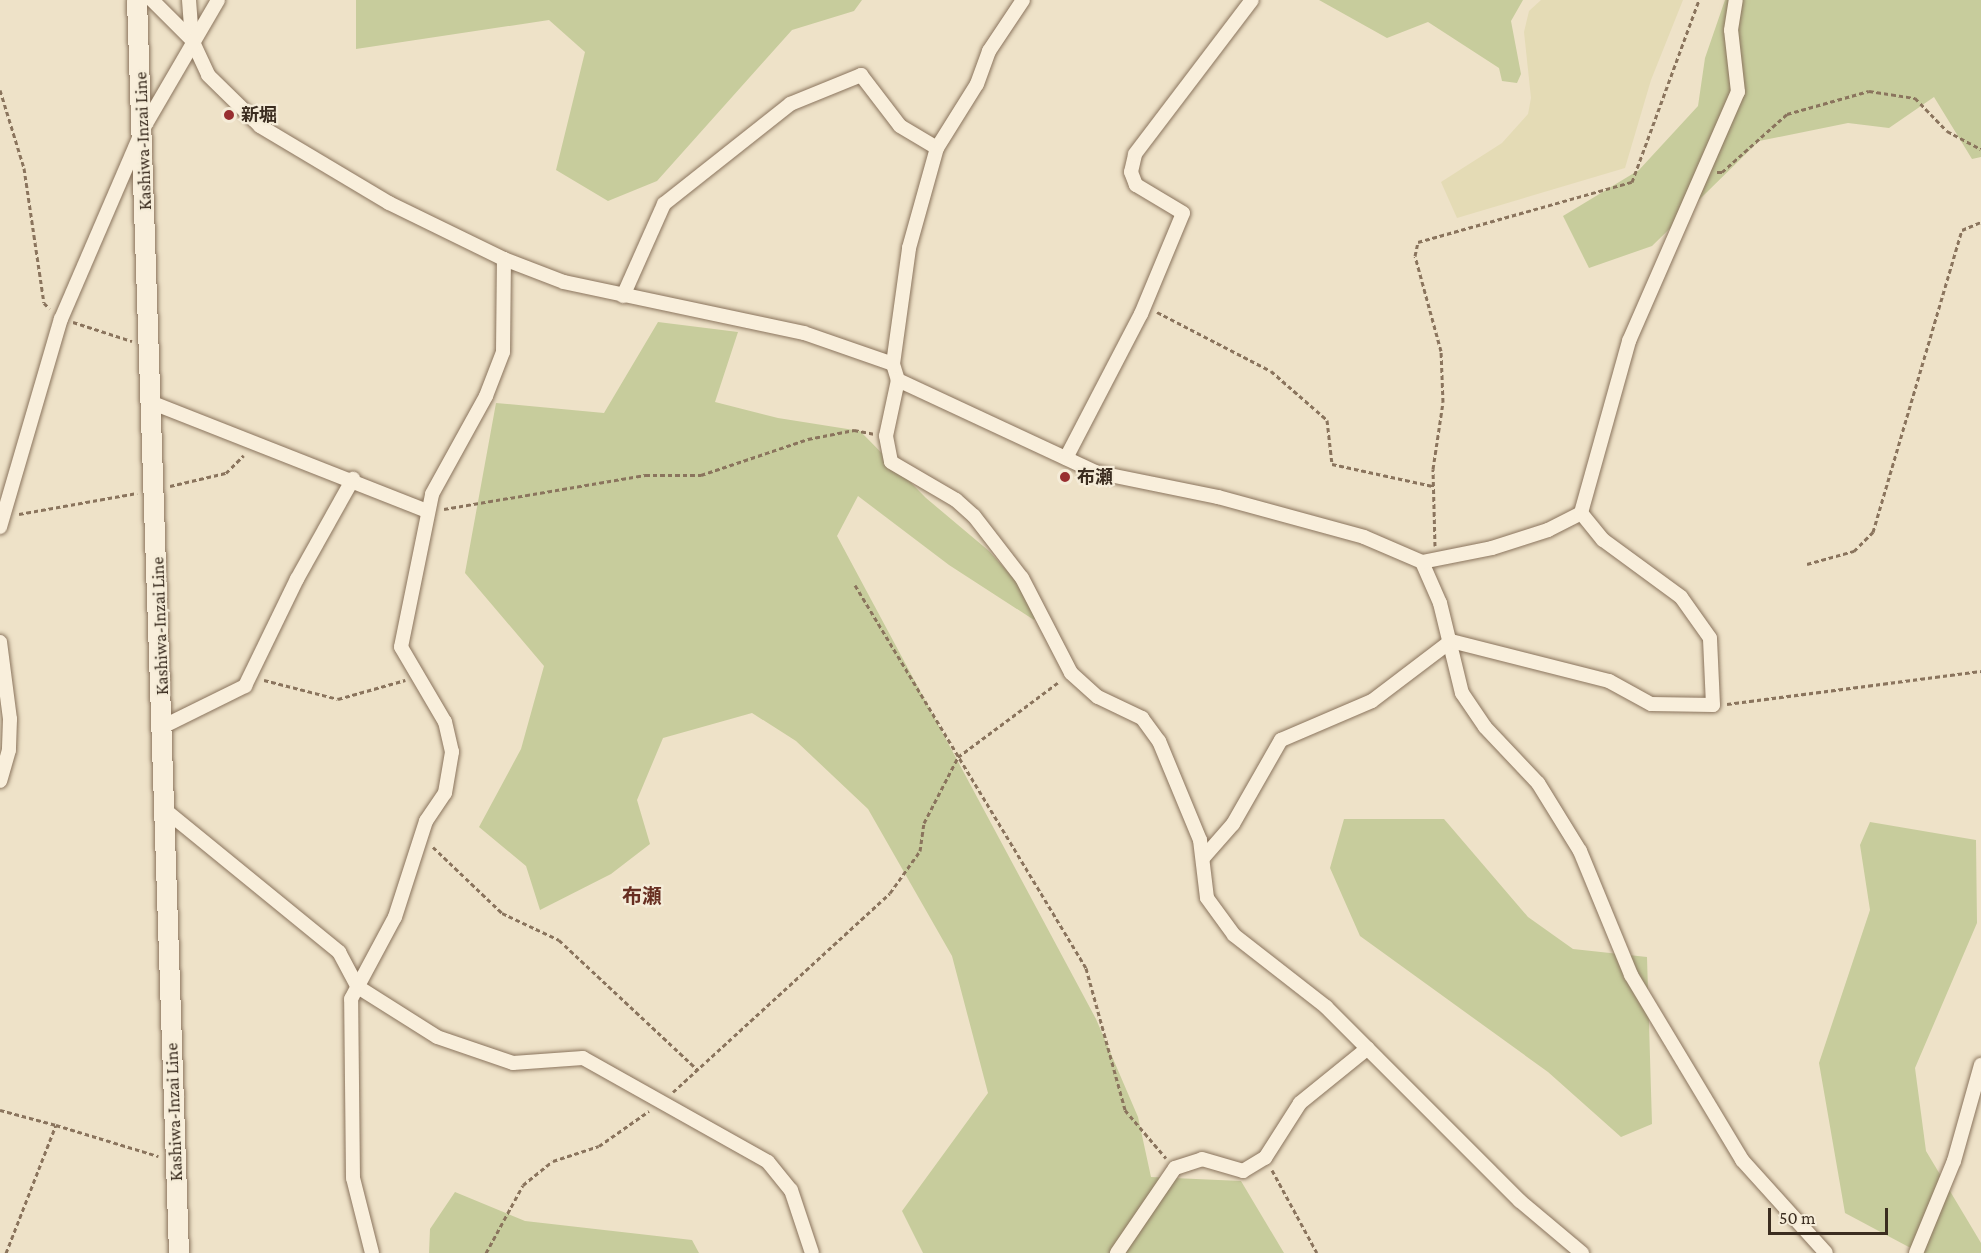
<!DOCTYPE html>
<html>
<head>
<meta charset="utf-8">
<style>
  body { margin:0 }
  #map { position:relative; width:1981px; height:1253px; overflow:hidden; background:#eee2c8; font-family:"Crimson Pro","Noto Sans JP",serif }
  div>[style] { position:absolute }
  .farmland>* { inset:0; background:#e4dbb5 }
  .green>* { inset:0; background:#c7cc9c }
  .path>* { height:3px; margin-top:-1.5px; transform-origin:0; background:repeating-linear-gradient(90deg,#8a745d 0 4.5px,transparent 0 7.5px) }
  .roads { filter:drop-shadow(0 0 2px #8a745d) drop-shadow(0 0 2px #8a745d) }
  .minor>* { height:14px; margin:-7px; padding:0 7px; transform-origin:7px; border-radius:7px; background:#f9efdc }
  .secondary>* { height:20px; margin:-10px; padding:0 10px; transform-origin:10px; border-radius:10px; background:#f9efdc }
  .dots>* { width:16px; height:16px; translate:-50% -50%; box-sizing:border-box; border:3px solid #f5ecd8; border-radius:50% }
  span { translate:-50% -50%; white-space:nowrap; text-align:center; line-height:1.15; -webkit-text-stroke:4.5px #f5ecd8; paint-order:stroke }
  .poi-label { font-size:18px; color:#3b2d20; font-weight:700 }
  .left { translate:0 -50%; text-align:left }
  .street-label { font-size:18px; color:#3b2d20 }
  .neighbourhood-label { font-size:20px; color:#672e21; font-weight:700 }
  .scale { position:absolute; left:1768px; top:1208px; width:120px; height:27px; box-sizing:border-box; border:3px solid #3b2d20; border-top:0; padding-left:8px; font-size:18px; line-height:21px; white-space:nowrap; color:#3b2d20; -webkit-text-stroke:4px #f5ecd8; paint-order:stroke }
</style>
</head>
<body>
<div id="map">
  <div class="farmland">
    <div style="clip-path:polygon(1541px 0,1683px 0,1651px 80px,1625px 168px,1457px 218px,1441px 182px,1502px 143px,1528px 114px,1531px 98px,1524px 32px,1529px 11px)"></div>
  </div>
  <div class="green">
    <div style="clip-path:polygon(356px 0,862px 0,854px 11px,792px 30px,657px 181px,608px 201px,556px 170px,585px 52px,549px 20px,356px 49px)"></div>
    <div style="clip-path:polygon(1319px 0,1523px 0,1511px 21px,1521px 74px,1517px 83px,1502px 81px,1499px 68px,1428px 22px,1387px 38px)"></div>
    <div style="clip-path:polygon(1725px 0,1981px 0,1981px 157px,1972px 159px,1934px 97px,1889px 128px,1848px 123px,1759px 141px,1652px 246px,1589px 268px,1563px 216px,1639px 170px,1698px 106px,1705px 58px)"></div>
    <div style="clip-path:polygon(658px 322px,738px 332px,715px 402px,778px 418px,860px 431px,926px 498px,989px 551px,1042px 610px,1034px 620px,949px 565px,858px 496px,837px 536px,1096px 1019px,1138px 1117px,1151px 1177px,1241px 1181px,1284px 1253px,923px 1253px,902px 1211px,988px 1093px,952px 956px,868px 809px,796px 741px,752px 713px,663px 738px,637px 800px,650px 844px,611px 874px,540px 910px,526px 866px,479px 827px,521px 749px,544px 666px,465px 573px,496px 403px,604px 413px)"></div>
    <div style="clip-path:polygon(1344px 819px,1444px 819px,1528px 917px,1573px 949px,1647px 957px,1652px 1124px,1621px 1137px,1548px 1072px,1360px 936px,1330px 868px)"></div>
    <div style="clip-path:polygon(1870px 822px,1976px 840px,1977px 923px,1915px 1068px,1926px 1151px,1981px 1243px,1981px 1253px,1920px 1253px,1845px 1213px,1819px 1063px,1870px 910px,1860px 845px)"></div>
    <div style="clip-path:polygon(455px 1192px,525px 1221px,692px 1240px,699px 1253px,429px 1253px,430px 1229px)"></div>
  </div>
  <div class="path">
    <div style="left:0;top:90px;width:82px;rotate:72.9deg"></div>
    <div style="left:24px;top:168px;width:136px;rotate:81.6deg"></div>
    <div style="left:44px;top:303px;width:8px;rotate:45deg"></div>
    <div style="left:1717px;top:172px;width:5px"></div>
    <div style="left:1722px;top:172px;width:87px;rotate:-41.7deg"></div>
    <div style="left:1787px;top:114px;width:85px;rotate:-15.7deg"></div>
    <div style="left:1869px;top:91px;width:47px;rotate:8.7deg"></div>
    <div style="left:1915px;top:98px;width:46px;rotate:45.9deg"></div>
    <div style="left:1947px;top:131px;width:38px;rotate:28deg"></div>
    <div style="left:1157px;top:312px;width:128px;rotate:27.4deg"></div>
    <div style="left:1271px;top:371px;width:74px;rotate:41.2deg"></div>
    <div style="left:1327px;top:420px;width:44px;rotate:83.5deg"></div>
    <div style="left:1332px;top:464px;width:103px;rotate:12.3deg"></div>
    <div style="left:73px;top:322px;width:62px;rotate:17.9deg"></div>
    <div style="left:170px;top:486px;width:57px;rotate:-13.1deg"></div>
    <div style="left:226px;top:473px;width:25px;rotate:-45deg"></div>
    <div style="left:444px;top:509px;width:204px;rotate:-9.6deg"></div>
    <div style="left:645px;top:475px;width:56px"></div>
    <div style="left:701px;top:475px;width:113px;rotate:-18.6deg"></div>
    <div style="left:808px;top:439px;width:47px;rotate:-11.1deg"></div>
    <div style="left:854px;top:430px;width:20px;rotate:11deg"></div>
    <div style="left:19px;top:514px;width:120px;rotate:-10.1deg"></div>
    <div style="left:1435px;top:546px;width:77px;rotate:-91.5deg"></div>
    <div style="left:1433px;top:469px;width:68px;rotate:-81.5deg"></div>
    <div style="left:1443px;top:402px;width:51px;rotate:-92.2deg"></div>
    <div style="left:1441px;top:351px;width:98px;rotate:-105.3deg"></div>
    <div style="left:1415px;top:256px;width:14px;rotate:-78deg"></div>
    <div style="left:1418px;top:242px;width:222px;rotate:-15.7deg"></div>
    <div style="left:1632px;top:182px;width:194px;rotate:-69.8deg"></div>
    <div style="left:1807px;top:564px;width:49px;rotate:-15.5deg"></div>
    <div style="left:1854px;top:551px;width:27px;rotate:-45deg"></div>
    <div style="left:1873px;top:532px;width:315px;rotate:-73.6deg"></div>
    <div style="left:1962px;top:230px;width:21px;rotate:-23deg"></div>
    <div style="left:855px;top:585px;width:447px;rotate:58.9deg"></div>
    <div style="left:1086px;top:968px;width:147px;rotate:74.6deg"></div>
    <div style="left:1125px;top:1110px;width:63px;rotate:49.5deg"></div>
    <div style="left:264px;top:680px;width:76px;rotate:14.4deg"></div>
    <div style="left:338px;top:699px;width:70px;rotate:-15.8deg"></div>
    <div style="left:1727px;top:704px;width:256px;rotate:-7.4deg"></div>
    <div style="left:433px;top:847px;width:95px;rotate:43.7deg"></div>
    <div style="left:502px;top:913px;width:63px;rotate:25.3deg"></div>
    <div style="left:559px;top:940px;width:190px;rotate:43.1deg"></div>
    <div style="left:673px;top:1092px;width:294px;rotate:-42.5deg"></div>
    <div style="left:890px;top:893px;width:52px;rotate:-54.5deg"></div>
    <div style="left:920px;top:851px;width:28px;rotate:-82deg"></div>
    <div style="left:924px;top:823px;width:74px;rotate:-62.7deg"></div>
    <div style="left:958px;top:757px;width:127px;rotate:-36.7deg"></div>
    <div style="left:0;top:1110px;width:58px;rotate:15deg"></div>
    <div style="left:1272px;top:1170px;width:94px;rotate:61.5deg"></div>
    <div style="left:6px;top:1253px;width:137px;rotate:-68.7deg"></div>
    <div style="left:56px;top:1125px;width:107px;rotate:16.9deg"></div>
    <div style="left:486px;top:1253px;width:77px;rotate:-61.4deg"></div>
    <div style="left:523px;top:1185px;width:38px;rotate:-39deg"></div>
    <div style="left:553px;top:1161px;width:48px;rotate:-18.1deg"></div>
    <div style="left:599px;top:1146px;width:61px;rotate:-35deg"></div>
  </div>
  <div class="roads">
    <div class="minor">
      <div style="left:152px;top:0;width:57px;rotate:45deg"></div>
      <div style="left:189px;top:0;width:40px;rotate:85.7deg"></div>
      <div style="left:192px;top:40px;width:38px;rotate:65deg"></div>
      <div style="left:208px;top:75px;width:73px;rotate:44.4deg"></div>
      <div style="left:260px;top:126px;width:150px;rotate:30.8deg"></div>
      <div style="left:389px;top:203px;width:128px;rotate:26deg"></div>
      <div style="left:504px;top:259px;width:64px;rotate:21deg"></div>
      <div style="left:564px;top:282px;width:245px;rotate:12deg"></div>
      <div style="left:804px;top:333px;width:94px;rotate:19.2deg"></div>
      <div style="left:893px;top:364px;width:17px;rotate:73deg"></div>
      <div style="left:898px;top:380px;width:217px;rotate:25deg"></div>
      <div style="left:1095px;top:472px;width:126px;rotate:11.5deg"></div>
      <div style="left:1218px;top:497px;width:151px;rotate:15.3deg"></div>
      <div style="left:1364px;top:537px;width:63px;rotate:23.3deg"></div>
      <div style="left:1422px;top:562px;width:45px;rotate:66.3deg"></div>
      <div style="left:1440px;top:603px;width:93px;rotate:76.3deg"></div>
      <div style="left:1462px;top:693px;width:41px;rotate:55.9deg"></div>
      <div style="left:1485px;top:727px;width:77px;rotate:46.6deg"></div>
      <div style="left:1538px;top:783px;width:80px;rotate:58.3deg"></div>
      <div style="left:1580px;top:851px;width:134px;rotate:67.6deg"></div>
      <div style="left:1631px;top:975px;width:216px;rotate:59deg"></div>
      <div style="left:1742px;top:1160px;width:125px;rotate:47.9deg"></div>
      <div style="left:623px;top:296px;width:101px;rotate:-66deg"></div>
      <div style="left:664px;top:204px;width:161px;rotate:-38.4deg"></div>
      <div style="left:790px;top:104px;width:77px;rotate:-22.2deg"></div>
      <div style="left:861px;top:75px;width:64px;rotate:52.6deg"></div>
      <div style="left:900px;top:126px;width:43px;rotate:30.7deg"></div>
      <div style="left:893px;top:364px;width:117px;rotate:-82.1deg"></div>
      <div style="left:909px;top:248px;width:104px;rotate:-74.4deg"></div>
      <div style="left:937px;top:148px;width:75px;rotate:-58deg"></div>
      <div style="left:977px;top:84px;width:35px;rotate:-70deg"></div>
      <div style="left:989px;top:51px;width:61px;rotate:-56.3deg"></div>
      <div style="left:898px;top:380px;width:57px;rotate:102.1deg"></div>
      <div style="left:886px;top:436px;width:26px;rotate:79deg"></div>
      <div style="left:891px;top:462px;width:75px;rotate:30.3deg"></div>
      <div style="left:956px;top:500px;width:24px;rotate:42deg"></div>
      <div style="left:974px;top:516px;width:78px;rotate:52.3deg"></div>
      <div style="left:1022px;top:578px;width:107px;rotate:62.7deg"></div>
      <div style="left:1071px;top:673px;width:36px;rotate:42deg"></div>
      <div style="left:1098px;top:697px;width:49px;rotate:25.5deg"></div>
      <div style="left:1142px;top:718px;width:29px;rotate:54deg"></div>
      <div style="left:1159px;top:741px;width:107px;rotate:67.5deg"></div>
      <div style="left:1200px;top:840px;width:58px;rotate:83.1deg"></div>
      <div style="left:1207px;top:898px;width:46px;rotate:53.9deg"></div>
      <div style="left:1234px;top:935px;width:117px;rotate:38deg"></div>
      <div style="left:1326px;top:1007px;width:274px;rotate:45deg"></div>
      <div style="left:1520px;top:1201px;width:81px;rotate:40deg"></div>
      <div style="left:153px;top:403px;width:295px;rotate:21.5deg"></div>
      <div style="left:1066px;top:458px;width:162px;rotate:-62.5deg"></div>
      <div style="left:1141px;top:314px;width:109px;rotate:-67.4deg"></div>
      <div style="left:1183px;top:213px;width:55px;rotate:-149.2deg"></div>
      <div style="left:1136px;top:185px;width:14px;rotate:-111deg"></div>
      <div style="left:1131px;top:172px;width:18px;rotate:-77deg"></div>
      <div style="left:1135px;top:154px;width:193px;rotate:-52.8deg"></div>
      <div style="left:0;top:527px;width:217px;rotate:-73.7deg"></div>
      <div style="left:61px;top:319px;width:207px;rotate:-66.7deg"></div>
      <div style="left:143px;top:129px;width:149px;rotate:-59.8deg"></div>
      <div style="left:1422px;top:562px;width:71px;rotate:-11.3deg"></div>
      <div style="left:1492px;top:548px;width:59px;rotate:-17.8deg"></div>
      <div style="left:1548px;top:530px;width:37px;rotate:-27deg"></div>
      <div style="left:1581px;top:513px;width:179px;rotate:-74.4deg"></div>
      <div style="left:1629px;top:341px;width:272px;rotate:-66.4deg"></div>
      <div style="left:1738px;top:92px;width:62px;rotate:-96.4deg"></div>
      <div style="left:1731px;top:30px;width:30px;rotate:-81deg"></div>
      <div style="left:0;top:642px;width:78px;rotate:82.6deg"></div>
      <div style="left:10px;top:719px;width:31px;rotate:92deg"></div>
      <div style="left:9px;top:750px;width:32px;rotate:106deg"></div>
      <div style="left:162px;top:727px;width:93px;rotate:-26.3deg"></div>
      <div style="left:245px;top:686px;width:119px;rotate:-64.1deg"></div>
      <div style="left:297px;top:579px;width:115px;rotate:-60.8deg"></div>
      <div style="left:165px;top:810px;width:225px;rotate:39.2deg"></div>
      <div style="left:339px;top:952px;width:40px;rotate:62deg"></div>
      <div style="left:358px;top:987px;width:93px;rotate:32.3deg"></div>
      <div style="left:437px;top:1037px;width:80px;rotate:18.9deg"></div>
      <div style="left:513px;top:1063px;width:70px;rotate:-4.1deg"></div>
      <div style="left:583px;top:1058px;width:212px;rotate:29.3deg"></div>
      <div style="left:768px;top:1162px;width:36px;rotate:51deg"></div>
      <div style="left:791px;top:1190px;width:66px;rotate:71.6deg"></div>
      <div style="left:1204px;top:857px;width:44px;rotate:-48.7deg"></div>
      <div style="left:1233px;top:824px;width:97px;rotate:-60.3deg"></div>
      <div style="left:1281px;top:740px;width:99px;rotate:-23.2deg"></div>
      <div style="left:1372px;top:701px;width:99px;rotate:-37.2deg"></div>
      <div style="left:1451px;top:641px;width:163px;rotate:14.2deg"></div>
      <div style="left:1609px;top:681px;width:48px;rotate:28.7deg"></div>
      <div style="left:1651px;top:704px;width:62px;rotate:0.9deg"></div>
      <div style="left:1713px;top:705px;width:67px;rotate:-92.6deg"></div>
      <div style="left:1710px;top:638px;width:50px;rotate:-125.3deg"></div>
      <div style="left:1681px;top:597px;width:97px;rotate:-143.8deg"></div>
      <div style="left:1603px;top:540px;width:35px;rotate:-129deg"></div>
      <div style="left:372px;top:1253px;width:77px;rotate:-104.2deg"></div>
      <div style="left:353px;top:1178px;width:179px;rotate:-90.6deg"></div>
      <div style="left:351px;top:999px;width:93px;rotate:-61.8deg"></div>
      <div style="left:395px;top:917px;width:101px;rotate:-72.1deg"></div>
      <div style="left:426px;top:821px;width:34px;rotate:-56deg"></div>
      <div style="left:445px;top:793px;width:42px;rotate:-80.3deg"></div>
      <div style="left:452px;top:752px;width:31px;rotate:-103deg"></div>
      <div style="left:445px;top:722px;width:87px;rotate:-120.4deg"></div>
      <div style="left:401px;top:647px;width:156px;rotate:-78.5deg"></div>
      <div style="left:432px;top:494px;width:112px;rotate:-61.1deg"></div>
      <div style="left:486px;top:396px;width:47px;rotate:-68.9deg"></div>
      <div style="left:503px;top:352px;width:93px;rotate:-89.4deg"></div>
      <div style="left:1117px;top:1253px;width:103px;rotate:-55.7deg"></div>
      <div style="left:1175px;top:1168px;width:28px;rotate:-18deg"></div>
      <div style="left:1202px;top:1159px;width:43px;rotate:16.3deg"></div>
      <div style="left:1243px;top:1171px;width:26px;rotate:-31deg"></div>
      <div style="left:1265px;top:1158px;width:65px;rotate:-57.5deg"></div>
      <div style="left:1300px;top:1103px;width:87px;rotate:-39deg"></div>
      <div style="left:1916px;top:1253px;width:100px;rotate:-67.6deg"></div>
      <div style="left:1954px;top:1161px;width:100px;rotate:-74.3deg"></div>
    </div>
    <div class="secondary">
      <div style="left:137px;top:0;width:1254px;rotate:88.08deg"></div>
    </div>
  </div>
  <div class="dots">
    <div style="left:229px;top:115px;background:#982e30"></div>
    <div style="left:1065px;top:477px;background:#982e30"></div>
  </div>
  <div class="poi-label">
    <span class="left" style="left:241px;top:115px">新堀</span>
    <span class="left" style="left:1077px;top:477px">布瀬</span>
  </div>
  <div class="street-label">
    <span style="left:143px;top:141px;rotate:-92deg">Kashiwa-Inzai Line</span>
    <span style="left:160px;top:626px;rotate:-92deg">Kashiwa-Inzai Line</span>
    <span style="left:174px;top:1112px;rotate:-92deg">Kashiwa-Inzai Line</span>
  </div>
  <div class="neighbourhood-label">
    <span style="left:642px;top:896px">布瀬</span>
  </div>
  <div class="scale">50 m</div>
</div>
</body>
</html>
